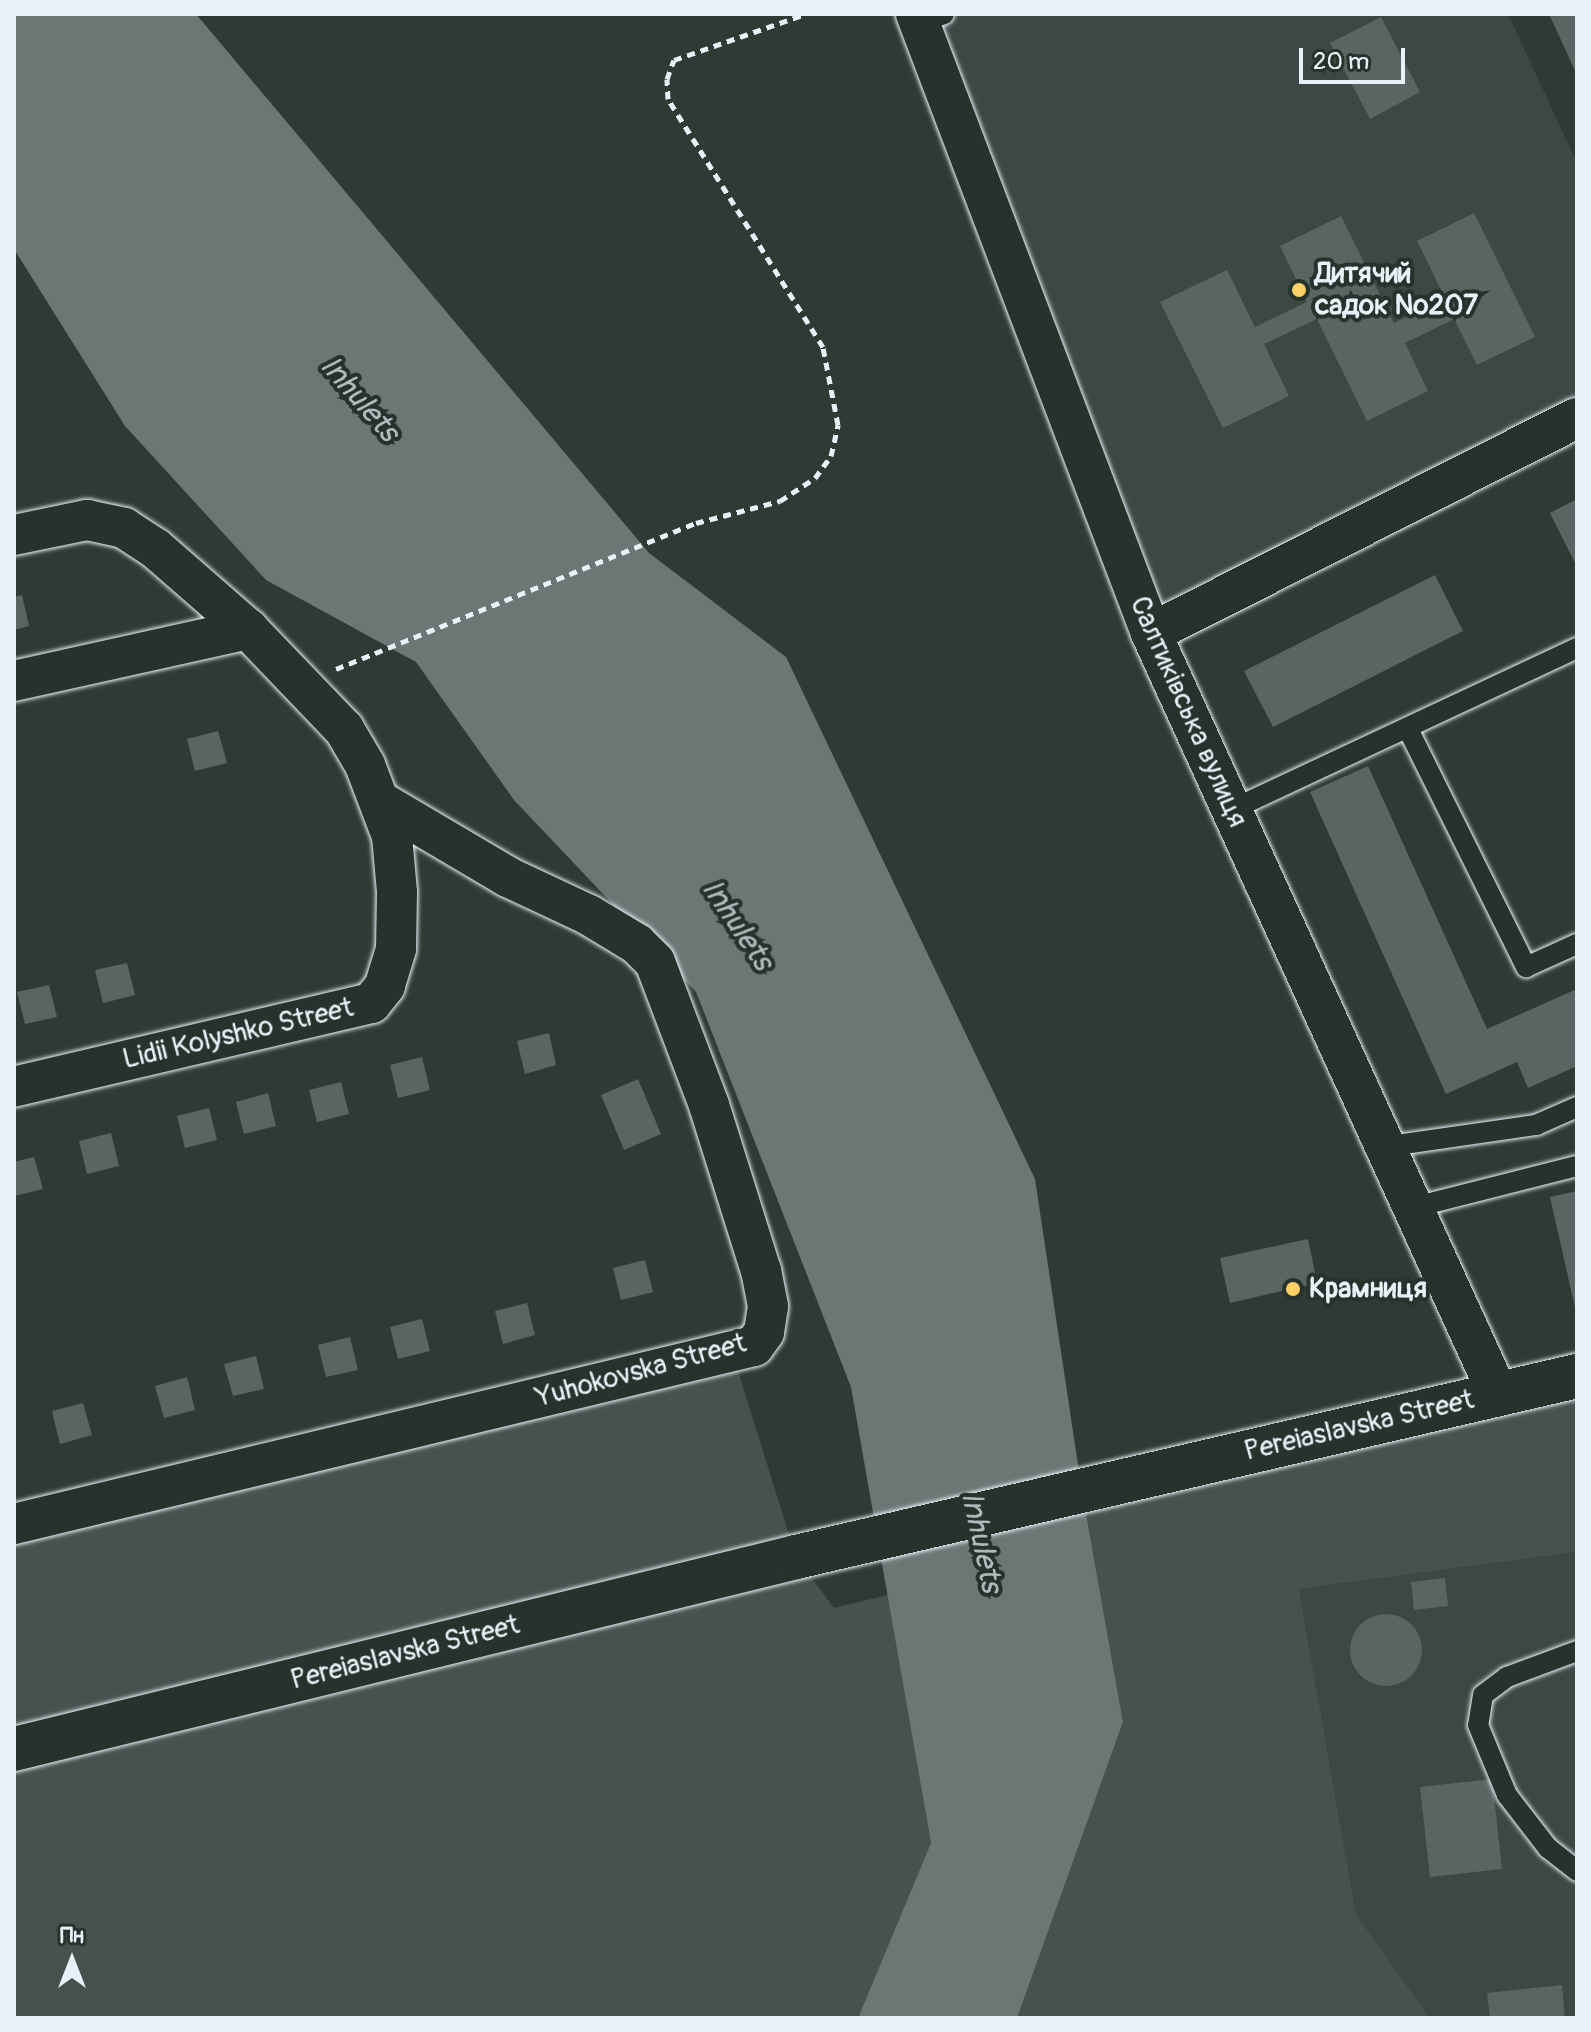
<!DOCTYPE html>
<html>
<head>
<meta charset="utf-8">
<style>
  body { margin:0 }
  #map { position:relative; width:1591px; height:2032px; overflow:hidden; background:#2e3b35; font-family:Pangolin,sans-serif }
  div>[style] { position:absolute }
  .built>* { inset:0; background:#3b4843 }
  .green>* { inset:0; background:#45524e }
  .water>* { inset:0; background:#6b7775 }
  .building>* { inset:0; background:#596563 }
  .round { border-radius:50% }
  .path>* { height:5px; margin-top:-2.5px; transform-origin:0; background:repeating-linear-gradient(90deg,#e8f1f8 0 8px,transparent 0 14px) }
  .roads { filter:drop-shadow(0 0 2px #e8f1f8) drop-shadow(0 0 2px #e8f1f8) }
  .service>* { height:20px; margin:-10px; padding:0 10px; transform-origin:10px; border-radius:10px; background:#26332d }
  .minor>* { height:40px; margin:-20px; padding:0 20px; transform-origin:20px; border-radius:20px; background:#26332d }
  .tertiary>* { height:44px; margin:-22px; padding:0 22px; transform-origin:22px; border-radius:22px; background:#26332d }
  .dots>* { width:22px; height:22px; translate:-50% -50%; box-sizing:border-box; border:4px solid #26332d; border-radius:50% }
  span { translate:-50% -50%; white-space:nowrap; text-align:center; line-height:1.15; -webkit-text-stroke:8px #26332d; paint-order:stroke }
  .poi-label { font-size:28px; color:#e8f1f8; font-weight:700 }
  .left { translate:0 -50%; text-align:left }
  .street-label { font-size:28px; color:#e8f1f8 }
  .water-label { font-size:30px; color:#b0babd; font-style:italic }
  .frame { position:absolute; inset:0; border:16px solid #e8f1f8; pointer-events:none }
  .north { position:absolute; left:32px; top:1920px; width:80px; height:80px; -webkit-text-stroke:6px #26332d; paint-order:stroke; rotate:0deg; font-size:22px; font-weight:700; line-height:32px; text-align:center; color:#e8f1f8 }
  .north::after { content:''; display:block; margin:auto; width:28px; height:36px; background:#e8f1f8; clip-path:polygon(50% 0,100% 100%,50% 72%,0 100%) }
  .scale { position:absolute; left:1299px; top:48px; width:106px; height:36px; box-sizing:border-box; border:4px solid #e8f1f8; border-top:0; padding-left:10px; font-size:24px; line-height:28px; white-space:nowrap; color:#e8f1f8; -webkit-text-stroke:6px #26332d; paint-order:stroke }
</style>
</head>
<body>
<div id="map">
  <div class="built">
    <div style="clip-path:polygon(944px 14px,1508px 14px,1577px 163px,1577px 418px,1151px 633px,920px 22px)"></div>
    <div style="clip-path:polygon(1577px 1552px,1577px 2018px,1430px 2018px,1356px 1914px,1299px 1589px)"></div>
  </div>
  <div class="green">
    <div style="clip-path:polygon(733px 1355px,796px 1557px,834px 1608px,888px 1595px,931px 1844px,858px 2018px,14px 2018px,14px 1527px)"></div>
    <div style="clip-path:polygon(1577px 1397px,1577px 1552px,1299px 1589px,1356px 1914px,1430px 2018px,1017px 2018px,1123px 1722px,1082px 1491px)"></div>
  </div>
  <div class="water">
    <div style="clip-path:polygon(14px 14px,196px 14px,649px 553px,786px 657px,1035px 1179px,1082px 1491px,1123px 1722px,1017px 2018px,858px 2018px,931px 1843px,851px 1387px,696px 992px,514px 800px,416px 662px,266px 580px,125px 426px,14px 249px)"></div>
  </div>
  <div class="building">
    <div style="clip-path:polygon(1549px 14px,1577px 14px,1577px 75px)"></div>
    <div style="clip-path:polygon(1381px 17px,1420px 92px,1370px 119px,1330px 43px)"></div>
    <div style="clip-path:polygon(1474px 213px,1535px 337px,1477px 365px,1454px 319px,1405px 343px,1428px 391px,1367px 421px,1317px 319px,1264px 344px,1289px 396px,1223px 428px,1160px 302px,1227px 270px,1255px 327px,1307px 302px,1280px 246px,1341px 216px,1394px 323px,1445px 298px,1417px 241px)"></div>
    <div style="clip-path:polygon(1577px 499px,1577px 567px,1550px 513px)"></div>
    <div style="clip-path:polygon(1435px 575px,1463px 631px,1273px 727px,1244px 671px)"></div>
    <div style="clip-path:polygon(22px 595px,29px 626px,14px 630px,14px 597px)"></div>
    <div style="clip-path:polygon(218px 731px,227px 763px,195px 771px,187px 739px)"></div>
    <div style="clip-path:polygon(1368px 766px,1487px 1029px,1577px 989px,1577px 1066px,1528px 1088px,1517px 1062px,1446px 1094px,1310px 792px)"></div>
    <div style="clip-path:polygon(127px 963px,135px 995px,103px 1003px,95px 970px)"></div>
    <div style="clip-path:polygon(49px 985px,57px 1017px,25px 1024px,17px 992px)"></div>
    <div style="clip-path:polygon(549px 1033px,556px 1065px,525px 1074px,517px 1041px)"></div>
    <div style="clip-path:polygon(422px 1057px,430px 1090px,398px 1098px,390px 1065px)"></div>
    <div style="clip-path:polygon(638px 1079px,661px 1134px,624px 1150px,601px 1095px)"></div>
    <div style="clip-path:polygon(341px 1082px,349px 1114px,317px 1122px,309px 1090px)"></div>
    <div style="clip-path:polygon(268px 1093px,276px 1126px,244px 1134px,236px 1102px)"></div>
    <div style="clip-path:polygon(209px 1108px,217px 1140px,185px 1148px,177px 1116px)"></div>
    <div style="clip-path:polygon(111px 1133px,119px 1166px,87px 1174px,79px 1141px)"></div>
    <div style="clip-path:polygon(34px 1157px,43px 1189px,14px 1196px,14px 1162px)"></div>
    <div style="clip-path:polygon(1577px 1191px,1577px 1311px,1576px 1312px,1550px 1197px)"></div>
    <div style="clip-path:polygon(1308px 1239px,1317px 1283px,1230px 1303px,1220px 1258px)"></div>
    <div style="clip-path:polygon(645px 1260px,653px 1292px,621px 1300px,613px 1268px)"></div>
    <div style="clip-path:polygon(527px 1303px,535px 1335px,503px 1344px,495px 1311px)"></div>
    <div style="clip-path:polygon(422px 1319px,430px 1351px,398px 1359px,390px 1327px)"></div>
    <div style="clip-path:polygon(350px 1337px,358px 1370px,326px 1377px,318px 1345px)"></div>
    <div style="clip-path:polygon(256px 1356px,264px 1389px,233px 1396px,224px 1364px)"></div>
    <div style="clip-path:polygon(187px 1377px,195px 1410px,164px 1418px,155px 1386px)"></div>
    <div style="clip-path:polygon(83px 1403px,92px 1435px,60px 1444px,52px 1411px)"></div>
    <div style="clip-path:polygon(1445px 1578px,1448px 1606px,1414px 1610px,1411px 1582px)"></div>
    <div class="round" style="left:1350px;top:1614px;width:72px;height:72px"></div>
    <div style="clip-path:polygon(1492px 1779px,1502px 1869px,1430px 1877px,1420px 1787px)"></div>
    <div style="clip-path:polygon(1562px 1985px,1565px 2018px,1490px 2018px,1487px 1993px)"></div>
  </div>
  <div class="path">
    <div style="left:336px;top:669px;width:388px;rotate:-22.1deg"></div>
    <div style="left:696px;top:523px;width:87px;rotate:-14.7deg"></div>
    <div style="left:780px;top:501px;width:42px;rotate:-33.3deg"></div>
    <div style="left:815px;top:478px;width:27px;rotate:-54deg"></div>
    <div style="left:831px;top:456px;width:32px;rotate:-77deg"></div>
    <div style="left:838px;top:425px;width:79px;rotate:-100.9deg"></div>
    <div style="left:823px;top:347px;width:292px;rotate:-122deg"></div>
    <div style="left:668px;top:99px;width:20px;rotate:-93deg"></div>
    <div style="left:667px;top:79px;width:20px;rotate:-70deg"></div>
    <div style="left:674px;top:60px;width:139px;rotate:-19.3deg"></div>
  </div>
  <div class="roads">
    <div class="service">
      <div style="left:920px;top:22px;width:25px;rotate:-18deg"></div>
      <div style="left:1408px;top:729px;width:266px;rotate:63.6deg"></div>
      <div style="left:1526px;top:967px;width:56px;rotate:-24.3deg"></div>
      <div style="left:1231px;top:810px;width:382px;rotate:-25.1deg"></div>
      <div style="left:1383px;top:1147px;width:155px;rotate:-8.2deg"></div>
      <div style="left:1536px;top:1125px;width:45px;rotate:-23.7deg"></div>
      <div style="left:1411px;top:1208px;width:171px;rotate:-14.2deg"></div>
      <div style="left:1577px;top:1651px;width:75px;rotate:159.6deg"></div>
      <div style="left:1507px;top:1677px;width:30px;rotate:143deg"></div>
      <div style="left:1483px;top:1695px;width:30px;rotate:99deg"></div>
      <div style="left:1478px;top:1725px;width:76px;rotate:67.5deg"></div>
      <div style="left:1507px;top:1795px;width:67px;rotate:52.3deg"></div>
      <div style="left:1548px;top:1848px;width:37px;rotate:38deg"></div>
    </div>
    <div class="minor">
      <div style="left:916px;top:14px;width:662px;rotate:69.21deg"></div>
      <div style="left:1151px;top:633px;width:836px;rotate:65.49deg"></div>
      <div style="left:14px;top:535px;width:75px;rotate:-11.6deg"></div>
      <div style="left:87px;top:520px;width:38px;rotate:12deg"></div>
      <div style="left:124px;top:528px;width:37px;rotate:33deg"></div>
      <div style="left:155px;top:548px;width:123px;rotate:41.1deg"></div>
      <div style="left:248px;top:629px;width:139px;rotate:46.2deg"></div>
      <div style="left:344px;top:729px;width:42px;rotate:59.7deg"></div>
      <div style="left:365px;top:765px;width:76px;rotate:69.2deg"></div>
      <div style="left:392px;top:836px;width:56px;rotate:84.9deg"></div>
      <div style="left:397px;top:892px;width:57px;rotate:91deg"></div>
      <div style="left:396px;top:949px;width:39px;rotate:107deg"></div>
      <div style="left:385px;top:986px;width:22px;rotate:129deg"></div>
      <div style="left:371px;top:1003px;width:367px;rotate:166.8deg"></div>
      <div style="left:1151px;top:633px;width:477px;rotate:-26.8deg"></div>
      <div style="left:14px;top:681px;width:240px;rotate:-12.5deg"></div>
      <div style="left:14px;top:1524px;width:761px;rotate:-13.53deg"></div>
      <div style="left:754px;top:1346px;width:17px;rotate:-54deg"></div>
      <div style="left:764px;top:1332px;width:26px;rotate:-81deg"></div>
      <div style="left:768px;top:1306px;width:36px;rotate:-101deg"></div>
      <div style="left:761px;top:1271px;width:174px;rotate:-107.4deg"></div>
      <div style="left:709px;top:1105px;width:153px;rotate:-110.7deg"></div>
      <div style="left:655px;top:962px;width:25px;rotate:-135deg"></div>
      <div style="left:637px;top:944px;width:56px;rotate:-148.9deg"></div>
      <div style="left:589px;top:915px;width:89px;rotate:-154.9deg"></div>
      <div style="left:508px;top:877px;width:147px;rotate:-149.4deg"></div>
    </div>
    <div class="tertiary">
      <div style="left:14px;top:1749px;width:805px;rotate:-13.79deg"></div>
      <div style="left:796px;top:1557px;width:802px;rotate:-13.05deg"></div>
    </div>
  </div>
  <div class="dots">
    <div style="left:1299px;top:290px;background:#ffd166"></div>
    <div style="left:1293px;top:1289px;background:#ffd166"></div>
  </div>
  <div class="poi-label">
    <span class="left" style="left:1315px;top:290px">Дитячий<br>садок №207</span>
    <span class="left" style="left:1309px;top:1289px">Крамниця</span>
  </div>
  <div class="street-label">
    <span style="left:1188px;top:712px;rotate:66deg">Салтиківська вулиця</span>
    <span style="left:238px;top:1034px;rotate:-13deg">Lidii Kolyshko Street</span>
    <span style="left:641px;top:1371px;rotate:-15deg">Yuhokovska Street</span>
    <span style="left:1359px;top:1426px;rotate:-13deg">Pereiaslavska Street</span>
    <span style="left:405px;top:1653px;rotate:-14deg">Pereiaslavska Street</span>
  </div>
  <div class="water-label">
    <span style="left:359px;top:399px;rotate:49deg">Inhulets</span>
    <span style="left:737px;top:925px;rotate:56deg">Inhulets</span>
    <span style="left:981px;top:1542px;rotate:78deg">Inhulets</span>
  </div>
  <div class="frame"></div>
  <div class="north">Пн</div>
  <div class="scale">20 m</div>
</div>
</body>
</html>
